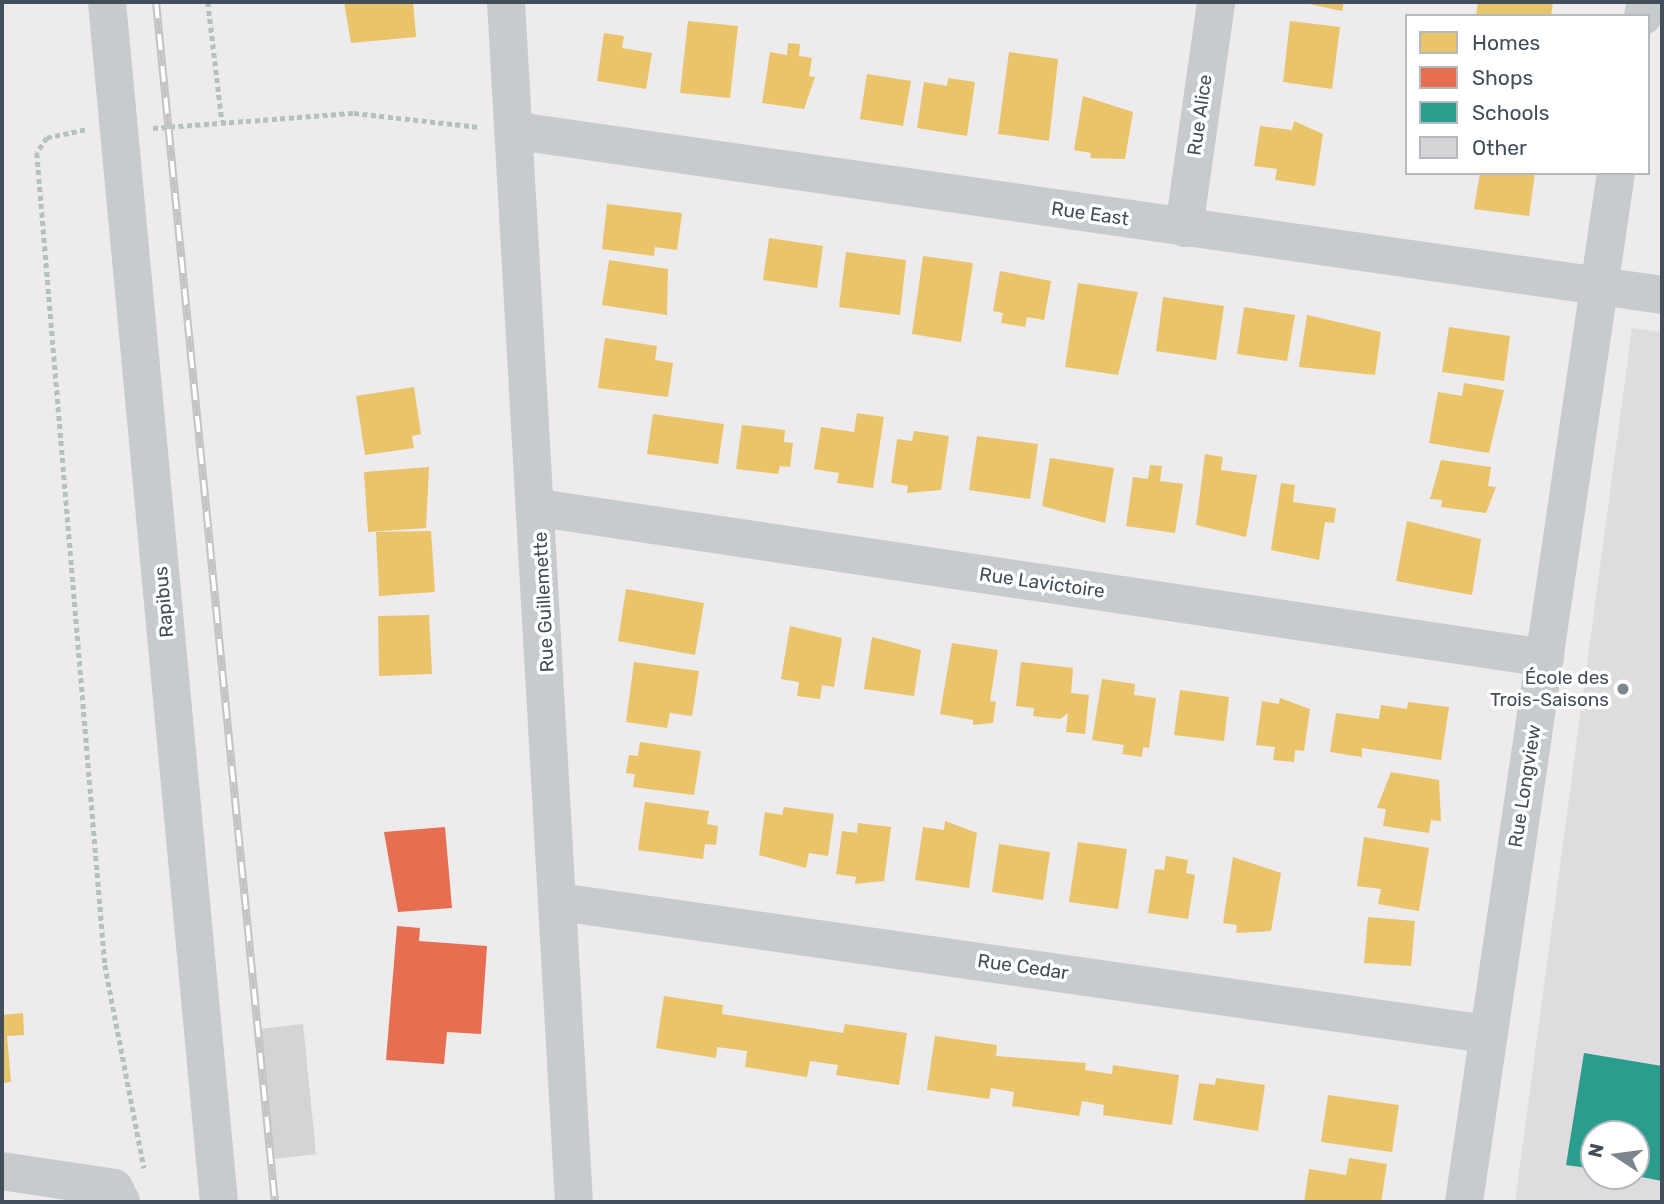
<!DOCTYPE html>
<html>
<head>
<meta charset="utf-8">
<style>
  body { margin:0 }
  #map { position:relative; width:1664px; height:1204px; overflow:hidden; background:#edebeb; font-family:Rubik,sans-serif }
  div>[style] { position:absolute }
  .education>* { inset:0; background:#dedcde }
  .homes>* { inset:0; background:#e9c46a }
  .shops>* { inset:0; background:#e76f51 }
  .schools>* { inset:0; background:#2a9d8f }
  .building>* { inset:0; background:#d4d3d6 }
  .path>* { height:4.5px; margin-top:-2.25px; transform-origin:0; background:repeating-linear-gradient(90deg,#b4c2bd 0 5px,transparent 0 8.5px) }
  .minor>* { height:38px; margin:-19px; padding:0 19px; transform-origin:19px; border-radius:19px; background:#c8cbce }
  .rail>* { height:8px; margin-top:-4px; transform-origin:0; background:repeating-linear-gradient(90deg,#fff 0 16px,#c2c4c6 0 32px); box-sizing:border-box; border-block:2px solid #c2c4c6 }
  .dots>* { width:19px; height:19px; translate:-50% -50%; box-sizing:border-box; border:4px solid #fff; border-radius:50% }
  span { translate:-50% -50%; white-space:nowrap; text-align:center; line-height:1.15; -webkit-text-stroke:7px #fff; paint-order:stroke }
  .street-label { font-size:19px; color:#424f5a }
  .poi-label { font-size:19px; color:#424f5a }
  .right { translate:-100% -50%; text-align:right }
  .frame { position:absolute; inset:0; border:4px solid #424f5a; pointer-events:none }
  .legend { position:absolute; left:1405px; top:14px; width:245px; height:161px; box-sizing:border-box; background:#fff; border:2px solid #b3b9bd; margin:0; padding:9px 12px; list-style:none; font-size:21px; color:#424f5a }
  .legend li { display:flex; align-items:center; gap:14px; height:35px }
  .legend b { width:35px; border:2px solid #b3b9bd }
  .north { position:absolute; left:1580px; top:1120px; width:70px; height:70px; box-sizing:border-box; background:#fff; border:2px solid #b3b9bd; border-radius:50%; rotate:283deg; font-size:19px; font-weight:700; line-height:28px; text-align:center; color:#424f5a }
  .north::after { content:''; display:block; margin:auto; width:24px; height:32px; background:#7e868d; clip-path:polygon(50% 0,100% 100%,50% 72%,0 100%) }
</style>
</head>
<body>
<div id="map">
  <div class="education">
    <div style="clip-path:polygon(evenodd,1632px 328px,1662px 332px,1662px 1202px,1515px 1202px,1632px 328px,1594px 1134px,1636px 1134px,1636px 1176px,1594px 1176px,1594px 1134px)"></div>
  </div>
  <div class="homes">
    <div style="clip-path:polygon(344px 2px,413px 2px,416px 37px,351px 43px)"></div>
    <div style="clip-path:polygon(1300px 2px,1344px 2px,1342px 11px)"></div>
    <div style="clip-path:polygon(1478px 2px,1553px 2px,1551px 16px,1476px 16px)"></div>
    <div style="clip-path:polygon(688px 21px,738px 26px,730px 98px,680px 93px)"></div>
    <div style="clip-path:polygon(1290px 21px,1340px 27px,1332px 89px,1283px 82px)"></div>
    <div style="clip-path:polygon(604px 33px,624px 36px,622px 48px,652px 53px,646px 89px,597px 81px)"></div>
    <div style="clip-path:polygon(788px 43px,800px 44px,799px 56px,812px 58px,809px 76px,815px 77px,804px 109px,762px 103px,770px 52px,787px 55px)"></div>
    <div style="clip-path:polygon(1009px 52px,1058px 59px,1049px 141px,998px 134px)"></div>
    <div style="clip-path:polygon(867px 74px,911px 81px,903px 126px,860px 119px)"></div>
    <div style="clip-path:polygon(948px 78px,975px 82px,967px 136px,917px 128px,924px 82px,947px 86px)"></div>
    <div style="clip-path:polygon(1083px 96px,1133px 112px,1125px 159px,1090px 158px,1091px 153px,1074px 150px)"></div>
    <div style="clip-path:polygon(1294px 121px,1323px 134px,1315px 186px,1275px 180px,1277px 169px,1254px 166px,1260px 126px,1292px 130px)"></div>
    <div style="clip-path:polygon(1480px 173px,1535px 173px,1529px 216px,1474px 209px)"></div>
    <div style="clip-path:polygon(607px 204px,682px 213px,677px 250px,655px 247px,654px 256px,602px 249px)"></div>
    <div style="clip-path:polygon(769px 238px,823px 246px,817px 288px,763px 280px)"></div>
    <div style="clip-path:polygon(846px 252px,906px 260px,900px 315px,839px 307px)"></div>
    <div style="clip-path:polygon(923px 256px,973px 263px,961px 342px,912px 334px)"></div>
    <div style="clip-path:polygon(609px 260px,668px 269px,667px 315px,602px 305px)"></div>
    <div style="clip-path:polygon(1000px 271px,1051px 281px,1044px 320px,1027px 317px,1025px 327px,1001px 323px,1003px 313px,993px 311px)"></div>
    <div style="clip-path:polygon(1078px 283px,1138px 292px,1118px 375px,1065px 367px)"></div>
    <div style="clip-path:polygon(1163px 297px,1224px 306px,1216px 360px,1156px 351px)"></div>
    <div style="clip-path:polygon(1244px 307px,1295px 315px,1287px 361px,1237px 354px)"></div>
    <div style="clip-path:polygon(1307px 315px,1381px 332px,1375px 375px,1299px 367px)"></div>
    <div style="clip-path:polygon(1449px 327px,1510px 336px,1504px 381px,1442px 372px)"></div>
    <div style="clip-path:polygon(605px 338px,657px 346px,655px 360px,673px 363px,668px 397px,598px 388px)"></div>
    <div style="clip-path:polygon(1464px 383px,1504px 390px,1489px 453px,1429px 443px,1438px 392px,1462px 396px)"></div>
    <div style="clip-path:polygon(414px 387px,421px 434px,412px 436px,414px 448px,365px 455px,356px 396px)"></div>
    <div style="clip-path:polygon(857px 413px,884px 417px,873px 488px,837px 483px,839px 473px,814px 469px,821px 427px,854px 432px)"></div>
    <div style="clip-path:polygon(653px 414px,724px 424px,718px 464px,647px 454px)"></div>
    <div style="clip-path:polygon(742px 425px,785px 430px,784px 442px,793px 443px,790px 467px,780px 466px,778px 474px,736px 469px)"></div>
    <div style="clip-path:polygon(914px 431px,949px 436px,941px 490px,907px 493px,908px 486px,891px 483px,897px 439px,912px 441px)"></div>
    <div style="clip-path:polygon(977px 436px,1038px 444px,1030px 499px,969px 490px)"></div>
    <div style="clip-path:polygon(1205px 454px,1223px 457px,1221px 470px,1257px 475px,1246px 537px,1196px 525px)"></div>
    <div style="clip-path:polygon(1050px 458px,1114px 468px,1105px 523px,1042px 506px)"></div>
    <div style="clip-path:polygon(1441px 460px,1491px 467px,1488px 486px,1496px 487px,1486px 513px,1441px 507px,1442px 500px,1430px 499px)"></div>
    <div style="clip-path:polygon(1150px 465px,1162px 466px,1160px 481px,1183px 484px,1175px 533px,1126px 526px,1133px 477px,1148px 479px)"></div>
    <div style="clip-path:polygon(429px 467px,426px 528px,368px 532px,364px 472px)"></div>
    <div style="clip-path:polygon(1281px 483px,1295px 485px,1293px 502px,1336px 508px,1334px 523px,1325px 522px,1319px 560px,1271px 550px)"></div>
    <div style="clip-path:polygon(1407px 521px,1481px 539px,1472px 595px,1396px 581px)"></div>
    <div style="clip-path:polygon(431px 531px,435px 592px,379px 596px,376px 532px)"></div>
    <div style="clip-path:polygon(626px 589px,704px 603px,695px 655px,618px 641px)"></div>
    <div style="clip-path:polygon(429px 615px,432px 674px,379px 676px,378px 616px)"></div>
    <div style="clip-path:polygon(790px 626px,842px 638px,834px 687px,822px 685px,820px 699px,797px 696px,799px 682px,781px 679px)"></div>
    <div style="clip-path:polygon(872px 637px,921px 650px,914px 696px,864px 689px)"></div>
    <div style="clip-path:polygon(952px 643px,998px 650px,990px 701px,996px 702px,993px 723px,973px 725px,973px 720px,940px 714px)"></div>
    <div style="clip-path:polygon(634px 662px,699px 671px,692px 716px,670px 713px,667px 728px,626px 722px)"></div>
    <div style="clip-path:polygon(1021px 662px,1073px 668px,1071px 693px,1089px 695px,1085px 734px,1066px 732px,1068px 713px,1060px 719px,1033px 716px,1034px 708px,1016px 706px)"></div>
    <div style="clip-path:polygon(1102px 679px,1135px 684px,1134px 695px,1156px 698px,1149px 748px,1143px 747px,1142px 757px,1122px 754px,1124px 745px,1092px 740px)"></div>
    <div style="clip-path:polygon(1180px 690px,1229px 697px,1224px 741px,1174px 735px)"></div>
    <div style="clip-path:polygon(1280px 698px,1310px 709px,1304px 751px,1295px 750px,1294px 762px,1273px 760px,1275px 747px,1256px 745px,1262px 701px,1279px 704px)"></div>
    <div style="clip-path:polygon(1408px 702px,1449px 707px,1441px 760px,1362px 748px,1362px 757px,1330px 752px,1336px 713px,1379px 719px,1381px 705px,1407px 709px)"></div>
    <div style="clip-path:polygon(640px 742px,701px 751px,694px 795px,633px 787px,635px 774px,626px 773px,629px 755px,638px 756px)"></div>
    <div style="clip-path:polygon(1391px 772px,1439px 780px,1441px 821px,1431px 820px,1429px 833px,1383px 826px,1386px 809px,1377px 808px)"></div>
    <div style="clip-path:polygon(645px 802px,709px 811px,707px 824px,718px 826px,716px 845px,705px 844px,703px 859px,638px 850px)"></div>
    <div style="clip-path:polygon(784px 807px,834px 814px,828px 856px,809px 853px,806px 868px,759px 855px,765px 812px,782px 815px)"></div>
    <div style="clip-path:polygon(945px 821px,977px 833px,969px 888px,915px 880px,923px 827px,944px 830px)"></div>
    <div style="clip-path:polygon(858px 823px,891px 827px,884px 881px,855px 884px,856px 877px,836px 874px,842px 831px,857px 833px)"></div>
    <div style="clip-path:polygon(1364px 837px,1429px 848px,1419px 911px,1378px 904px,1381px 889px,1357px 886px)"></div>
    <div style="clip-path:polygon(1078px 842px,1127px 849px,1118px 909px,1069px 902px)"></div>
    <div style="clip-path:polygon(999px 844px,1050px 852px,1043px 900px,992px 892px)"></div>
    <div style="clip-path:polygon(1166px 856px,1188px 860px,1186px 873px,1195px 875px,1188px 919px,1148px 913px,1155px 869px,1164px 870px)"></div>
    <div style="clip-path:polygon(1233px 857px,1281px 873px,1271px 931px,1236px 933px,1237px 925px,1223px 923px)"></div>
    <div style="clip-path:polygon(1368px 917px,1415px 921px,1411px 966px,1364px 963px)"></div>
    <div style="clip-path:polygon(664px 996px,723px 1005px,722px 1014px,843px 1033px,845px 1024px,907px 1033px,899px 1085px,836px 1075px,838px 1065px,810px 1061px,807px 1077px,745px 1067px,747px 1051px,717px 1047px,716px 1058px,656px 1048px)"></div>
    <div style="clip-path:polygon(23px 1013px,24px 1035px,7px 1036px,11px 1082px,2px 1083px,2px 1015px)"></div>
    <div style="clip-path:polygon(935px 1036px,997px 1045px,996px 1056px,1086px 1063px,1085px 1070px,1112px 1074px,1113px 1065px,1179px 1075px,1172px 1125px,1103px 1115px,1104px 1105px,1082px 1101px,1079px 1116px,1012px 1106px,1014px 1092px,991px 1088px,989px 1099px,927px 1090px)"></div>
    <div style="clip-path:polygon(1216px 1078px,1265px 1085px,1258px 1131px,1193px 1120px,1199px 1083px,1215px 1085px)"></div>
    <div style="clip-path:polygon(1328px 1095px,1399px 1105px,1392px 1152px,1321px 1142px)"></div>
    <div style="clip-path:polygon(1349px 1158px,1387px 1164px,1381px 1202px,1304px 1202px,1309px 1169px,1346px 1175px)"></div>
  </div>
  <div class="shops">
    <div style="clip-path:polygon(445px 827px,452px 908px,398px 912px,384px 832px)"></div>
    <div style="clip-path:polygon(397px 926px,420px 928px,419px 941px,487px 946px,481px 1034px,447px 1032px,444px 1064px,386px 1060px)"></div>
  </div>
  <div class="schools">
    <div style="clip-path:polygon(1584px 1053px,1662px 1066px,1662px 1181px,1636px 1176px,1636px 1134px,1594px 1134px,1594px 1169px,1566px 1165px)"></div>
  </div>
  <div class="building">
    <div style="clip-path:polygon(303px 1024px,316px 1154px,274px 1159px,261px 1029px)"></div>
  </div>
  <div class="path">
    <div style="left:208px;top:2px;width:120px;rotate:83.3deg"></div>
    <div style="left:153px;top:128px;width:202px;rotate:-4.3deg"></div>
    <div style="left:354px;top:113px;width:126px;rotate:6.4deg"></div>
    <div style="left:85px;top:130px;width:39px;rotate:168deg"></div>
    <div style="left:47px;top:138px;width:18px;rotate:124deg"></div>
    <div style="left:37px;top:153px;width:815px;rotate:85.21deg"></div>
    <div style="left:105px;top:965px;width:207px;rotate:79.1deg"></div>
  </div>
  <div class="minor">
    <div style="left:107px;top:2px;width:1205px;rotate:84.67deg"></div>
    <div style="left:506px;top:2px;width:1202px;rotate:86.76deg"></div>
    <div style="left:1643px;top:16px;width:14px;rotate:-78deg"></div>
    <div style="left:517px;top:131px;width:1157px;rotate:8.15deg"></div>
    <div style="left:1184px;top:228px;width:228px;rotate:-81.9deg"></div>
    <div style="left:539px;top:508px;width:1017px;rotate:8.48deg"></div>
    <div style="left:559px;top:902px;width:936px;rotate:8.1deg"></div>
    <div style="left:2px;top:1171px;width:113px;rotate:8.6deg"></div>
    <div style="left:114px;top:1188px;width:16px;rotate:63deg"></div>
    <div style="left:1464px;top:1202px;width:1040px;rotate:-81.6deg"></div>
  </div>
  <div class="rail">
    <div style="left:156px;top:2px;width:1206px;rotate:84.34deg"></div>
  </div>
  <div class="dots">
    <div style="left:1623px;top:689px;background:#7e868d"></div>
  </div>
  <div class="street-label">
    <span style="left:1200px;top:115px;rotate:-82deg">Rue Alice</span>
    <span style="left:1090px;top:214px;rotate:8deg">Rue East</span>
    <span style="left:1042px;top:583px;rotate:8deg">Rue Lavictoire</span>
    <span style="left:164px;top:602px;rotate:-95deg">Rapibus</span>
    <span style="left:544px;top:602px;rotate:-93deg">Rue Guillemette</span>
    <span style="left:1525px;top:786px;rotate:-81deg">Rue Longview</span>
    <span style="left:1023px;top:967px;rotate:8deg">Rue Cedar</span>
  </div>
  <div class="poi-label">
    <span class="right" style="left:1609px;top:689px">École des<br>Trois-Saisons</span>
  </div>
  <div class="frame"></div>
  <ul class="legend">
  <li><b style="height:19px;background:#e9c46a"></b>Homes</li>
  <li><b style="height:19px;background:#e76f51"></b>Shops</li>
  <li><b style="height:19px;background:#2a9d8f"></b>Schools</li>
  <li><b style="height:19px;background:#d4d3d6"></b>Other</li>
  </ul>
  <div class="north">N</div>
</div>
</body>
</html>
